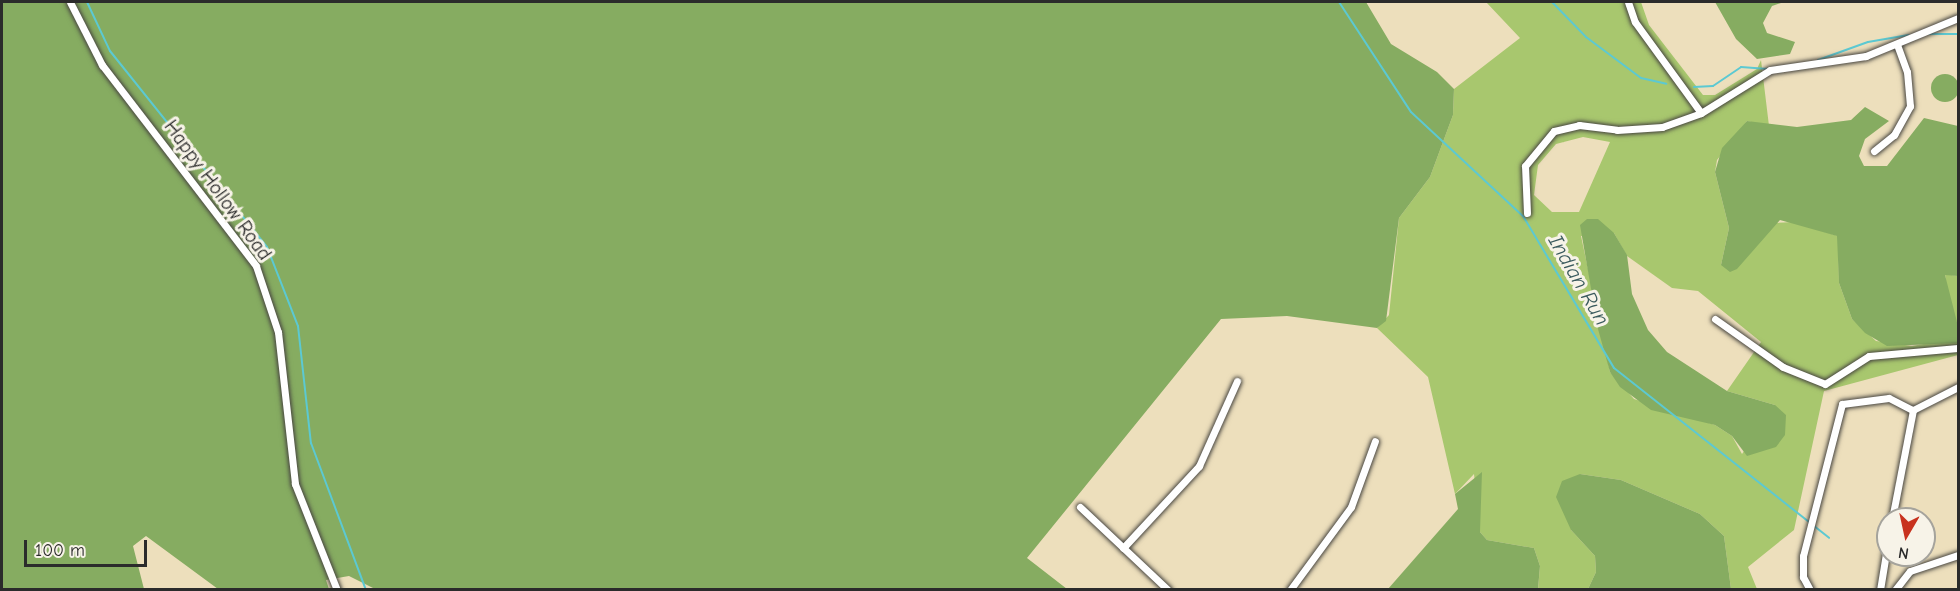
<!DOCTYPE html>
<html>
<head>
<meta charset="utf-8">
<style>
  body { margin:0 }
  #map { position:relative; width:1960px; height:591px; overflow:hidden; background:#eddfbc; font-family:"Comic Neue",sans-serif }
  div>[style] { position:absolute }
  .green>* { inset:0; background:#a8c76e }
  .forest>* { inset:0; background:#86ac61 }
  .round { border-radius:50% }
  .stream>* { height:2px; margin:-1px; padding:0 1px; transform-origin:1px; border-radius:1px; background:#5cc9d2 }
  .roads { filter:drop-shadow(0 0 2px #484641) drop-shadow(0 0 2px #484641) }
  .street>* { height:7px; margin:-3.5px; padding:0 3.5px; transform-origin:3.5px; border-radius:3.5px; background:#fff }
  span { translate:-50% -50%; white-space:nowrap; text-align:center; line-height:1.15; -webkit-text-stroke:6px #f7f3e8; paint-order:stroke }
  .street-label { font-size:20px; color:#2b2b2b }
  .water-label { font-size:21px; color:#3a5a5d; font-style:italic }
  .frame { position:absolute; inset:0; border:3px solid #2b2b2b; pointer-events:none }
  .north { position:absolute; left:1876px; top:507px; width:60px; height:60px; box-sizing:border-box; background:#f7f3e8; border:2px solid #a5a39c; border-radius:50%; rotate:189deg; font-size:16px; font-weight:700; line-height:24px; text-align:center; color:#2b2b2b }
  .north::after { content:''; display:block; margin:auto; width:21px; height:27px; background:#c8321e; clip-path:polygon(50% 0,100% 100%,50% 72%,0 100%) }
  .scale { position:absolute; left:24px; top:540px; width:123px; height:27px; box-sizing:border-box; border:3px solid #2b2b2b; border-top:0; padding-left:8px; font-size:18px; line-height:21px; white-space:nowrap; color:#2b2b2b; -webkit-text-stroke:4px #f7f3e8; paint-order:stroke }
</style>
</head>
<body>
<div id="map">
  <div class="green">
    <div style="clip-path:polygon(evenodd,1486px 2px,1641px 2px,1649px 25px,1703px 95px,1715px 95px,1757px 69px,1761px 60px,1769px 126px,1747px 121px,1717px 160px,1715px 172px,1729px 228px,1721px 265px,1775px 223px,1794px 222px,1838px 236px,1839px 283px,1852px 319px,1876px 341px,1912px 346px,1958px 338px,1958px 355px,1824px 391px,1794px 530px,1748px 567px,1757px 589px,1731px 589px,1724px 536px,1700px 514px,1621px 480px,1580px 474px,1571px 530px,1595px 556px,1596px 572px,1588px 589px,1538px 590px,1540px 566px,1534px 548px,1487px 540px,1480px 532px,1474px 474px,1455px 494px,1428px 377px,1377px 328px,1389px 315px,1399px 218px,1430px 177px,1453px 115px,1454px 89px,1520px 38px,1486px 2px,1583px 137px,1610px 142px,1579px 212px,1552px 212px,1534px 195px,1538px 165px,1556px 144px,1583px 137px,1486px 2px,1614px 233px,1627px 256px,1672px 288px,1698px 291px,1761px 342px,1727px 391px,1775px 405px,1742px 454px,1732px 436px,1715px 425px,1634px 399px,1610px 372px,1581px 236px,1614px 233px)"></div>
    <div style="clip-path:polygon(1945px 274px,1958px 276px,1958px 326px,1949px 303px)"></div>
  </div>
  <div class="forest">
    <div style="clip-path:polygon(2px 2px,1366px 2px,1391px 44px,1437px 72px,1454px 89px,1453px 115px,1430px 177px,1399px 218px,1386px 321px,1377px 328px,1287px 316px,1221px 319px,1027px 558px,1067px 589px,377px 590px,349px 576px,326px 580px,329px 589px,218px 589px,146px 536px,133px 546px,144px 589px,2px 589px)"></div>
    <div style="clip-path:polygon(1715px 2px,1784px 2px,1772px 6px,1763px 23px,1767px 33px,1795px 42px,1790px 54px,1757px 59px,1736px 39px)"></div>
    <div class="round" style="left:1931px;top:74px;width:28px;height:28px"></div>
    <div style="clip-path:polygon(1865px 107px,1889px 121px,1865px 139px,1859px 156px,1864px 166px,1887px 166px,1924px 118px,1958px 126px,1958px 276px,1945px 275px,1958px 326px,1957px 343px,1887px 346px,1865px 333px,1852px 319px,1839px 283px,1837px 236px,1780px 220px,1737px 269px,1730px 272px,1721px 265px,1729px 228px,1715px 172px,1722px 148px,1747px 121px,1797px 127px,1851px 120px)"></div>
    <div style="clip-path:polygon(1587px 219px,1598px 219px,1614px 233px,1627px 255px,1632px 294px,1648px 330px,1667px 352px,1727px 391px,1775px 405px,1786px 415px,1785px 435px,1776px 447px,1747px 456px,1732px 436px,1715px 425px,1651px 410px,1620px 387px,1610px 372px,1598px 329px,1580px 225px)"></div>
    <div style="clip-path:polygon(1482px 472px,1480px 532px,1487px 540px,1534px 548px,1540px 566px,1538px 589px,1388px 589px,1458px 509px,1455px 494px)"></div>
    <div style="clip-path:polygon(1580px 474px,1621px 480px,1700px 514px,1724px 536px,1731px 589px,1588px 589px,1596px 572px,1595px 556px,1571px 530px,1556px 497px,1562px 481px)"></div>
  </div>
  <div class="stream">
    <div style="left:87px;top:2px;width:54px;rotate:64.9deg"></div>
    <div style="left:110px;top:51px;width:251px;rotate:51.3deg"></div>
    <div style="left:267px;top:247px;width:85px;rotate:68.6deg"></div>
    <div style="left:298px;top:326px;width:118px;rotate:83.7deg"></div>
    <div style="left:311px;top:443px;width:157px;rotate:69.5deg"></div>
    <div style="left:1339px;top:2px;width:131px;rotate:56.8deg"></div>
    <div style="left:1411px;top:112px;width:153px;rotate:42.9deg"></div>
    <div style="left:1523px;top:216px;width:177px;rotate:59.1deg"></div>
    <div style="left:1614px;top:368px;width:274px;rotate:38.3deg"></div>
    <div style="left:1552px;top:2px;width:49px;rotate:45.8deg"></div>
    <div style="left:1586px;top:37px;width:69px;rotate:36.7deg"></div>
    <div style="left:1641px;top:78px;width:26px;rotate:13deg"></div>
    <div style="left:1925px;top:34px;width:33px"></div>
    <div style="left:1818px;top:60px;width:53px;rotate:-19.8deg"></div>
    <div style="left:1868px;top:42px;width:41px;rotate:-9.9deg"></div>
    <div style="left:1776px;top:72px;width:23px;rotate:-10deg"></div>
    <div style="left:1694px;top:87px;width:19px;rotate:-3deg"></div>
    <div style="left:1713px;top:86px;width:34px;rotate:-34deg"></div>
    <div style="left:1741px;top:67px;width:27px;rotate:4deg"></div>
  </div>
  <div class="roads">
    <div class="street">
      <div style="left:70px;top:2px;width:71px;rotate:63.1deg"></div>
      <div style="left:102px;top:65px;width:253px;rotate:52.5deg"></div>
      <div style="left:256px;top:266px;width:70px;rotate:71.6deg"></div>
      <div style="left:278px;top:332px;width:153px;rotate:83.6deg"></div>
      <div style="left:295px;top:484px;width:114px;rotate:68.4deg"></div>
      <div style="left:1628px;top:2px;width:21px;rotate:71deg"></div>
      <div style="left:1635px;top:22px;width:112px;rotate:54deg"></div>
      <div style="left:1874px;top:151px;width:26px;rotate:-39deg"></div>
      <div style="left:1894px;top:135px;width:33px;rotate:-61deg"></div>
      <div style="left:1910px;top:106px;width:34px;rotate:-95deg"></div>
      <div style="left:1907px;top:72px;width:29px;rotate:-110deg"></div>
      <div style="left:1527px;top:213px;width:47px;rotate:-92.4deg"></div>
      <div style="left:1525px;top:166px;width:45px;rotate:-50.4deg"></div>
      <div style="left:1554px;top:131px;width:26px;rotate:-13deg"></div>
      <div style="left:1579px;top:125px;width:38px;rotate:7deg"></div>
      <div style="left:1617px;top:130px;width:45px;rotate:-3.8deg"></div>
      <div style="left:1662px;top:127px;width:41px;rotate:-19.7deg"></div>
      <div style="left:1701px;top:113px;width:81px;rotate:-31.9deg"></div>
      <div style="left:1770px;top:70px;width:97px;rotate:-8.3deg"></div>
      <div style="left:1866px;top:56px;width:100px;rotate:-22.4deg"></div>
      <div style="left:1715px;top:319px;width:83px;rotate:35.2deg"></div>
      <div style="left:1783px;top:367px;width:45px;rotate:22deg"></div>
      <div style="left:1825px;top:384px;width:52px;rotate:-32.5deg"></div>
      <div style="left:1869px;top:356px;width:89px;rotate:-5.1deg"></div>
      <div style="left:1913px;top:410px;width:51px;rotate:-27.1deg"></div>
      <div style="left:1080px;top:507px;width:121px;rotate:43.3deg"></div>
      <div style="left:1892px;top:519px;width:111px;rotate:-79.1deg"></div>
      <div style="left:1123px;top:548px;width:112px;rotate:-47.2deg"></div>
      <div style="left:1199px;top:466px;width:93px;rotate:-65.9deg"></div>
      <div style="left:1290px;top:590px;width:103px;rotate:-53.7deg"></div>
      <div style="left:1351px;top:507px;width:70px;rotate:-70deg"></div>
      <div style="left:1810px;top:590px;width:15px;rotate:-118deg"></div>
      <div style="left:1803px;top:577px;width:21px;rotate:-90deg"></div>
      <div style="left:1803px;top:556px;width:157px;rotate:-75.6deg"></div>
      <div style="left:1842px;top:404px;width:47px;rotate:-7.3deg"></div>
      <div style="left:1889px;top:398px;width:27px;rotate:27deg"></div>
      <div style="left:1880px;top:590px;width:50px;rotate:-80.7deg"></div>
      <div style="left:1895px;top:590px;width:24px;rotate:-52deg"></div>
      <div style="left:1910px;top:571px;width:51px;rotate:-18.4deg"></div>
    </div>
  </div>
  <div class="street-label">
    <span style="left:218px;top:190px;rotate:54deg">Happy Hollow Road</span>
  </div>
  <div class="water-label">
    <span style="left:1579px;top:280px;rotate:60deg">Indian Run</span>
  </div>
  <div class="frame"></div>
  <div class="north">N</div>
  <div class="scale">100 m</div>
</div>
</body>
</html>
